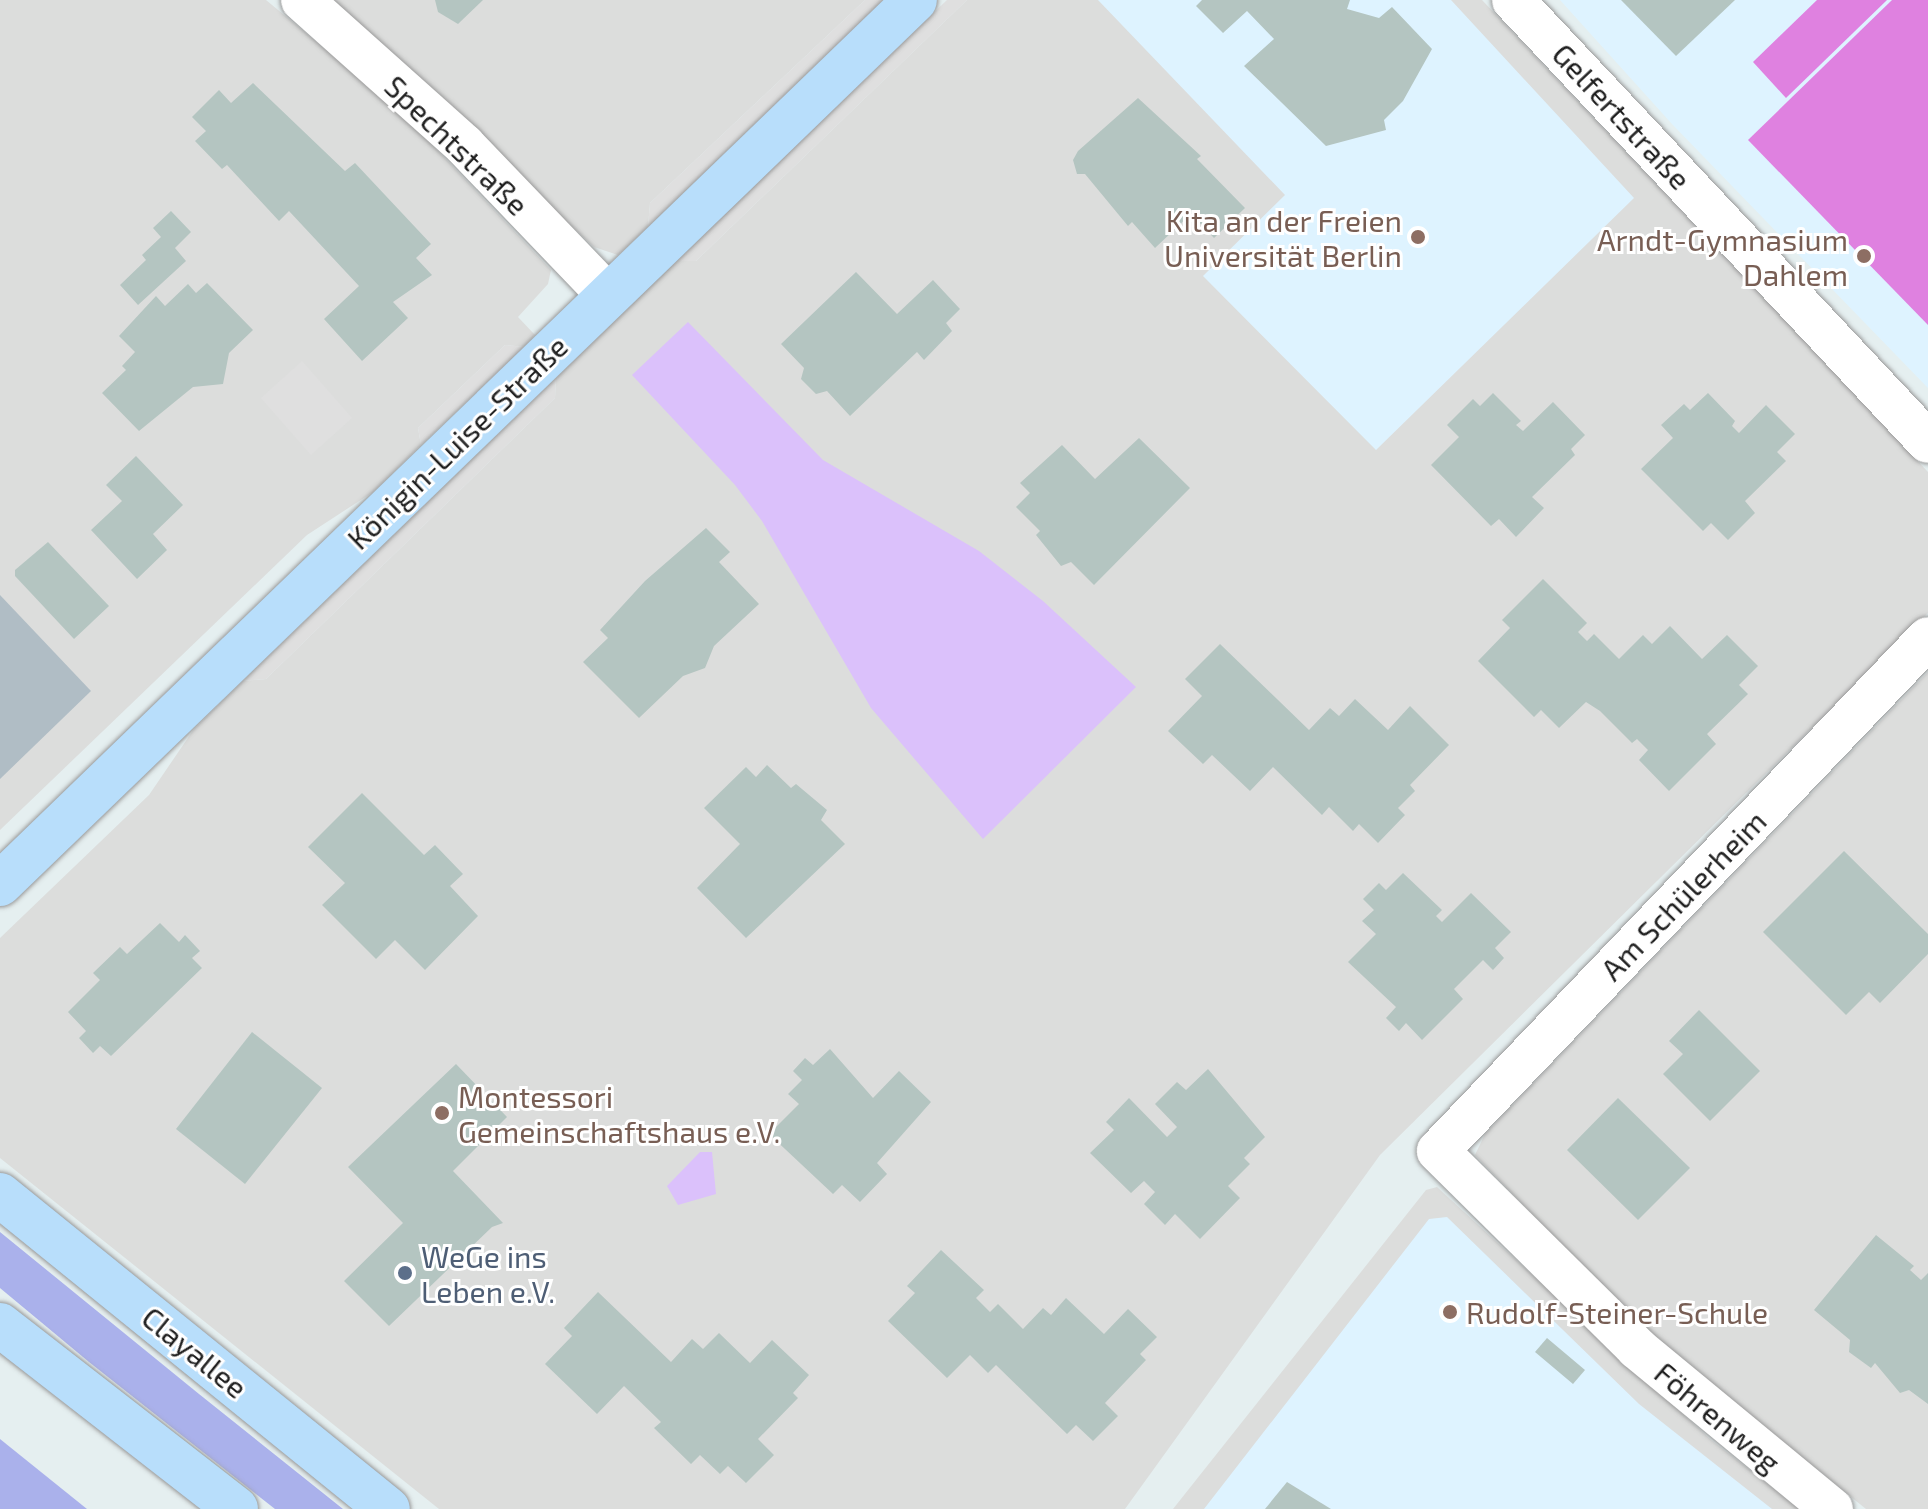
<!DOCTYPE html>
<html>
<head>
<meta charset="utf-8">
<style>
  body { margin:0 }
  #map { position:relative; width:1928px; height:1509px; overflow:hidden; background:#e5eff0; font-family:"Exo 2",sans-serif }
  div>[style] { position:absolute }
  .residential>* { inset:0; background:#dcdddc }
  .education>* { inset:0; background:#def3ff }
  .construction>* { inset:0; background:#b0bdc5 }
  .grass>* { inset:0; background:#aab1eb }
  .park>* { inset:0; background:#dbc1fb }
  .pitch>* { inset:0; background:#df81e0 }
  .parking>* { inset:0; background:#dfdfdf }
  .building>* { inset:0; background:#b4c5c1 }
  .roads { filter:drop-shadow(0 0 2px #999) drop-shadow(0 0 2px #999) }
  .minor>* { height:42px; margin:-21px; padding:0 21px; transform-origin:21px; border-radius:21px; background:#fff }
  .secondary>* { height:44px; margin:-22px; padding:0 22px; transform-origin:22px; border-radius:22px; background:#b8defb }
  .dots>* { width:22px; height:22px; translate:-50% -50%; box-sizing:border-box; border:4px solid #fff; border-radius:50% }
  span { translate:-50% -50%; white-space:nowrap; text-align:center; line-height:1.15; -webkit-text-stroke:6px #fff; paint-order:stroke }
  .street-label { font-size:30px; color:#1f1f1f }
  .education-label { font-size:30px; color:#785e54 }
  .right { translate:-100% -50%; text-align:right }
  .left { translate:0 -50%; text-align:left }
  .service-label { font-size:30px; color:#4e5e75 }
</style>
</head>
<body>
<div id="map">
  <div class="residential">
    <div style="clip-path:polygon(0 0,266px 0,401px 112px,551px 270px,548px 284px,518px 317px,535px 335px,524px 347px,505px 345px,418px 428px,421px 445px,373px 492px,307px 535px,0 830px)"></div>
    <div style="clip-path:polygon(326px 0,865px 0,650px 203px,648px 227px,618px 255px,594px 247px)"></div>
    <div style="clip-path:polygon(967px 0,1482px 0,1928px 472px,1928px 613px,1380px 1155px,1125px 1509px,439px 1509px,0 1158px,0 938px,149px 795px,194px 729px,243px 681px,266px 679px,555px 398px,556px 378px,676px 261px,696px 261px)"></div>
    <div style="clip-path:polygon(1928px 672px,1928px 1509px,1866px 1509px,1645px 1331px,1475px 1155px,1485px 1134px)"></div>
    <div style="clip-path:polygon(1437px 1187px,1711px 1440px,1800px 1509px,1173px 1509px,1426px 1190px)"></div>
  </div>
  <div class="education">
    <div style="clip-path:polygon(1098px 0,1451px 0,1634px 198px,1376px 450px,1203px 276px,1285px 195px)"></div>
    <div style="clip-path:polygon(1560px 0,1928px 0,1928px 388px,1672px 124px)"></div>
    <div style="clip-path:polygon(1447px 1217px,1639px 1404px,1772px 1509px,1204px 1509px,1429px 1219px)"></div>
  </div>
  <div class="construction">
    <div style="clip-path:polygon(0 595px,91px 691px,0 779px)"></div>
  </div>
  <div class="grass">
    <div style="clip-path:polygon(0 1232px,199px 1394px,343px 1509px,275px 1509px,89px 1362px,0 1288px)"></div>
    <div style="clip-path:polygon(0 1439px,87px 1509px,0 1509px)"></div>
  </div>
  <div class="park">
    <div style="clip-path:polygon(688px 322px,823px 460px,979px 551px,1043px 601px,1136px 687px,983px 839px,871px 708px,762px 521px,735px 485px,632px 375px)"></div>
    <div style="clip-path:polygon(700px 1152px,712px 1152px,716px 1194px,678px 1205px,667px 1186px)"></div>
  </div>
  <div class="pitch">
    <div style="clip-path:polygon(1817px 0,1887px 0,1786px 98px,1753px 62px)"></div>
    <div style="clip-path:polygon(1892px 0,1928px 0,1928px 325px,1748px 140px)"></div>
  </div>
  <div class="parking">
    <div style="clip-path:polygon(865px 0,883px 0,648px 227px,650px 203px)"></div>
    <div style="clip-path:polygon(947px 0,967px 0,696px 261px,676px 261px)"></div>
    <div style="clip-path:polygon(505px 345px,524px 347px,421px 445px,418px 428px)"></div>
    <div style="clip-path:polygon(302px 361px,352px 418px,311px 455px,261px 398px)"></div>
    <div style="clip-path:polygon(556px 378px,555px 398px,266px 679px,243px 681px)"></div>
  </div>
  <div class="building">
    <div style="clip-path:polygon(435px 0,483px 0,458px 24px,438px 12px)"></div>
    <div style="clip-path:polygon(1202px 0,1350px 0,1347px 9px,1379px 18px,1392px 7px,1432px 49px,1403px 101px,1384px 120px,1386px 130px,1326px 146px,1244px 66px,1274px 39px,1247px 11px,1223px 33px,1196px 6px)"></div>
    <div style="clip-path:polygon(1621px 0,1735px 0,1676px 56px)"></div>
    <div style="clip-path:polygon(253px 83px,345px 171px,355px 163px,431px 244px,416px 258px,432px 275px,393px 302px,408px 318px,362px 361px,324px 319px,359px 286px,289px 211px,279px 221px,227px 165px,222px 169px,195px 141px,206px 131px,192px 117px,219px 90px,231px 103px)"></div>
    <div style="clip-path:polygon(1138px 98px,1201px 156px,1197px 159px,1245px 208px,1214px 238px,1191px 214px,1155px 248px,1132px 222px,1128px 226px,1085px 174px,1077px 174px,1073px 160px,1078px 151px)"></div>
    <div style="clip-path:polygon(171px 211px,191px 232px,175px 248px,186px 261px,138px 305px,120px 285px,146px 260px,142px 255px,161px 237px,153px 228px)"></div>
    <div style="clip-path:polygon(856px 272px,897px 314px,933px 280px,960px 309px,946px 323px,952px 331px,924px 360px,917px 352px,850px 416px,827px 391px,816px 394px,801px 379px,804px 368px,781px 344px)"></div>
    <div style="clip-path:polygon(207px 283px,253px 330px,229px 353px,223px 384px,193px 387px,139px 431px,102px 393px,126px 370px,122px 366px,135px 352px,119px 336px,156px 296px,165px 306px,188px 284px,196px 293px)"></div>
    <div style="clip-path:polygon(1493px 393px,1521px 421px,1516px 425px,1523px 431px,1553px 402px,1585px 435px,1571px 449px,1575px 455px,1532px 497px,1544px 508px,1516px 537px,1499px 519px,1491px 526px,1431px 465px,1459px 437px,1447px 425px,1473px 399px,1480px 406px)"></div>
    <div style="clip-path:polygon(1708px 393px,1735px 421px,1732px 426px,1739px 433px,1766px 405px,1795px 434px,1777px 452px,1786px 461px,1745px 501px,1755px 513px,1728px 540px,1711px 523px,1703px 531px,1641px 469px,1673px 438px,1661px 425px,1684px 404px,1690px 410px)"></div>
    <div style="clip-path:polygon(1139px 438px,1190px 488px,1094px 585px,1071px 562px,1061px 566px,1036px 535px,1040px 531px,1016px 507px,1030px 493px,1020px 483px,1062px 445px,1095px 479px)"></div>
    <div style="clip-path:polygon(136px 456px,183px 505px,153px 534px,167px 550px,137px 579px,91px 530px,122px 501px,106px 485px)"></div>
    <div style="clip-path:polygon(706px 528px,730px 552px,719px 562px,759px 604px,714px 646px,705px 668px,683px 676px,639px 718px,583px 662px,608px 638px,600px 630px,645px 581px)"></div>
    <div style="clip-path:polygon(48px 542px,109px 606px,74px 639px,15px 576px,15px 570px)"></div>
    <div style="clip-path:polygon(1543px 579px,1587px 623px,1578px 632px,1587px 641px,1594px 634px,1619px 659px,1643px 635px,1652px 644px,1670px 626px,1702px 659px,1727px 635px,1758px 666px,1739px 685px,1748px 694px,1707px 734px,1716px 744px,1669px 791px,1639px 760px,1648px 750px,1637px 739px,1632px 743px,1600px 711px,1586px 702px,1559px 728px,1541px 710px,1534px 717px,1478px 661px,1510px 628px,1502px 620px)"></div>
    <div style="clip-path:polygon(1220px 644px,1309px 730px,1330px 708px,1339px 716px,1355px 699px,1388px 730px,1410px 706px,1449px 745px,1410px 785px,1415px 791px,1398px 808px,1405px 815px,1378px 843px,1359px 824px,1353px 831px,1329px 807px,1322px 815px,1273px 767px,1250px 791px,1212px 755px,1203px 764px,1168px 731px,1202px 696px,1185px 679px)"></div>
    <div style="clip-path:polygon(767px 765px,791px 788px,796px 784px,827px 810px,821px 820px,845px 844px,746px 938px,697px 888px,740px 844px,704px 808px,746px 767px,756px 777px)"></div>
    <div style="clip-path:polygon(362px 793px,424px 855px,435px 845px,463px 874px,450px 886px,478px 916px,425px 970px,395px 940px,376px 959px,322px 905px,345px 883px,308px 847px)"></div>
    <div style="clip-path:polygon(1844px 851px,1928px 934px,1928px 954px,1880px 1003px,1869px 992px,1846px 1015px,1763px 932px)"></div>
    <div style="clip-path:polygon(1403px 873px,1442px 910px,1436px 916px,1442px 922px,1471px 893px,1511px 932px,1495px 948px,1504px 958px,1493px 970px,1483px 960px,1454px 989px,1463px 999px,1422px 1040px,1406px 1023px,1399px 1031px,1386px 1018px,1396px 1007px,1348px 962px,1376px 934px,1362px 921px,1374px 910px,1363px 899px,1379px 883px,1386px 890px)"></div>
    <div style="clip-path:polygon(160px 923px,179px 942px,185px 935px,200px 951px,192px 958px,202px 968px,111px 1056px,100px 1046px,93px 1053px,79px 1038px,86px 1031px,68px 1012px,100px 980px,93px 973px,120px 947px,127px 954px)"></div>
    <div style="clip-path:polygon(1699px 1010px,1760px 1071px,1710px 1121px,1663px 1074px,1683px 1054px,1669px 1041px)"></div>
    <div style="clip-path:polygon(252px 1032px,322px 1088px,245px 1184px,176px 1129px)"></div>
    <div style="clip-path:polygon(830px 1049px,873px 1098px,899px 1071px,931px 1102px,877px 1163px,887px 1174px,860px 1202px,842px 1185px,833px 1194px,769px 1134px,799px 1104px,788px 1094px,802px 1080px,793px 1071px,805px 1058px,813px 1065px)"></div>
    <div style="clip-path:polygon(456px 1064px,507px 1117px,453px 1171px,503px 1223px,492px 1227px,389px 1326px,344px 1281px,403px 1223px,348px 1167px)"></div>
    <div style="clip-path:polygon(1208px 1069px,1265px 1137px,1244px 1158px,1250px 1164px,1228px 1186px,1240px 1198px,1200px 1239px,1175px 1214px,1165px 1225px,1144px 1204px,1155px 1192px,1144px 1181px,1131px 1193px,1090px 1153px,1114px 1130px,1106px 1122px,1129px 1098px,1167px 1137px,1177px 1127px,1155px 1104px,1177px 1082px,1186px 1090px)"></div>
    <div style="clip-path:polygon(1618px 1098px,1690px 1168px,1638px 1220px,1567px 1150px)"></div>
    <div style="clip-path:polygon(1876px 1235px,1914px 1266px,1910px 1270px,1921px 1280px,1928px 1273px,1928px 1404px,1909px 1390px,1900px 1393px,1875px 1363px,1871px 1368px,1849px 1352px,1850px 1340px,1814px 1310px)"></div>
    <div style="clip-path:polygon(941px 1250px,984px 1290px,976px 1298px,990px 1312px,998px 1304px,1023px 1329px,1043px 1308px,1051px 1315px,1066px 1298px,1104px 1334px,1128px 1309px,1157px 1337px,1140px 1354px,1146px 1360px,1105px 1403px,1118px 1416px,1093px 1441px,1076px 1425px,1067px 1434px,996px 1365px,988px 1373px,970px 1355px,947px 1378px,888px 1321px,915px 1293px,907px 1286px)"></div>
    <div style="clip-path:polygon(598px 1292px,671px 1362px,692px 1339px,703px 1349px,719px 1333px,750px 1363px,772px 1340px,809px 1375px,793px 1393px,798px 1398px,758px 1439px,774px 1455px,746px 1483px,728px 1466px,720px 1474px,700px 1455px,691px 1464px,654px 1428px,661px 1422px,624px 1386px,597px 1414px,545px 1364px,572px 1336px,564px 1328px)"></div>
    <div style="clip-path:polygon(1547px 1338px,1585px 1370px,1573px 1384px,1535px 1352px)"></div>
    <div style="clip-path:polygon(1287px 1482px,1331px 1509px,1265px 1509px)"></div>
  </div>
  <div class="roads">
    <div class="minor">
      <div style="left:302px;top:0;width:217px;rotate:41.8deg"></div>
      <div style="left:464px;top:145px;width:208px;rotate:46.2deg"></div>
      <div style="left:1513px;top:0;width:606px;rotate:46.8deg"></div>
      <div style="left:1832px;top:1509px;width:253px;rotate:-140.5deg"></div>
      <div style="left:1637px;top:1348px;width:280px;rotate:-135.3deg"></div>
      <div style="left:1438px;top:1151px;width:709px;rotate:-46.31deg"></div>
    </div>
    <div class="secondary">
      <div style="left:0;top:884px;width:1272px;rotate:-44.01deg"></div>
      <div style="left:0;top:1195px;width:499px;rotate:39deg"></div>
      <div style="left:0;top:1325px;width:299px;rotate:37.9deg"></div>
    </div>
  </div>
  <div class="dots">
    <div style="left:1418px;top:237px;background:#8d6e63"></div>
    <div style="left:1864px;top:256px;background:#8d6e63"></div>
    <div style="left:442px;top:1113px;background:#8d6e63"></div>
    <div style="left:405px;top:1273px;background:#5c6f8a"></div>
    <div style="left:1450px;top:1312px;background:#8d6e63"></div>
  </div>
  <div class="street-label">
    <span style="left:1622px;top:116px;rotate:47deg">Gelfertstraße</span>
    <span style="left:457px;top:145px;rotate:44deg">Spechtstraße</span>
    <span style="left:457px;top:442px;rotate:-44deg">Königin-Luise-Straße</span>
    <span style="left:1683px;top:895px;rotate:-46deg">Am Schülerheim</span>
    <span style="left:195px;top:1352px;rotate:39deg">Clayallee</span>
    <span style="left:1718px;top:1417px;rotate:40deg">Föhrenweg</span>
  </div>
  <div class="education-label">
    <span class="right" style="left:1402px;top:237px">Kita an der Freien<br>Universität Berlin</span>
    <span class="right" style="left:1848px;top:256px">Arndt-Gymnasium<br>Dahlem</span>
    <span class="left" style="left:458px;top:1113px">Montessori<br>Gemeinschaftshaus e.V.</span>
    <span class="left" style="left:1466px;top:1312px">Rudolf-Steiner-Schule</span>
  </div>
  <div class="service-label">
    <span class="left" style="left:421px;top:1273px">WeGe ins<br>Leben e.V.</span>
  </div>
</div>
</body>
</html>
